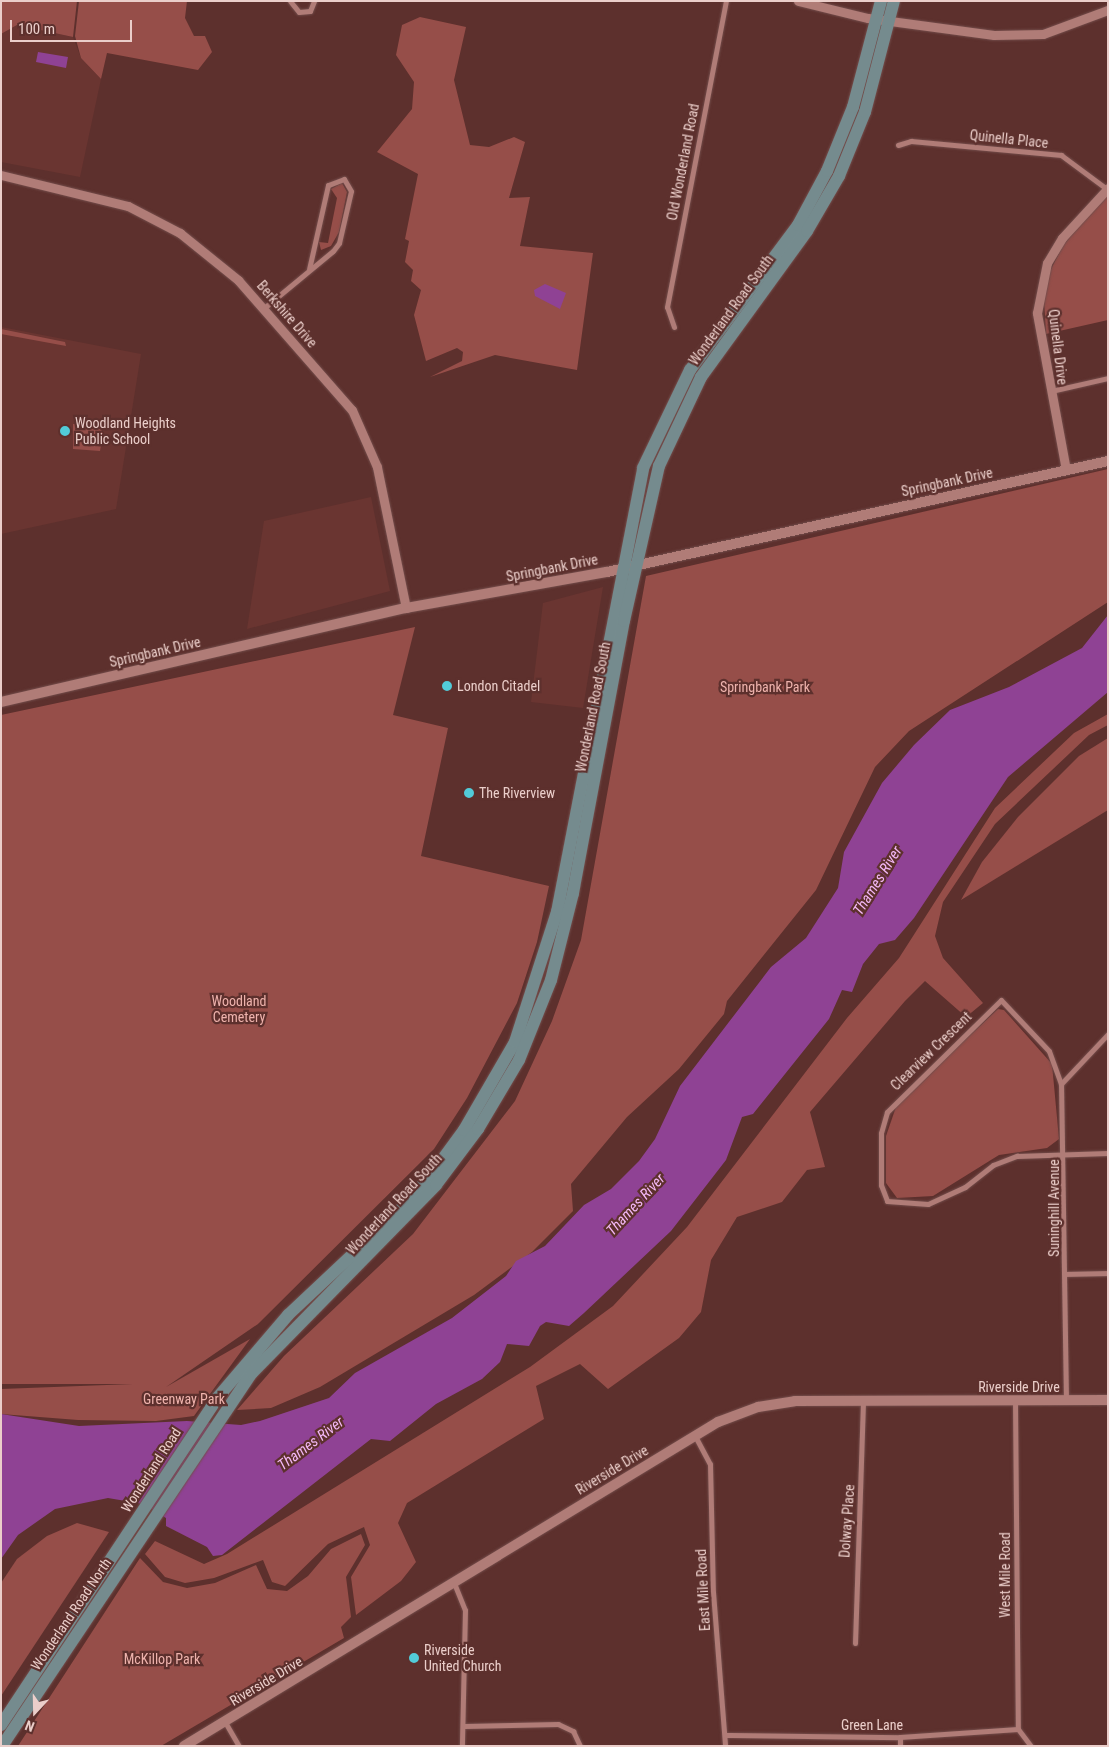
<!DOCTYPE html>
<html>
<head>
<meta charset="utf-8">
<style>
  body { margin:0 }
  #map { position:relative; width:1109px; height:1747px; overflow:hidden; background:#5d302d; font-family:"Roboto Condensed",sans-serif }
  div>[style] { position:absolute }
  .built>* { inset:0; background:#6a3531 }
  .green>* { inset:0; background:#964e49 }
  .water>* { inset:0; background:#8f4294 }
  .roads { filter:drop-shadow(0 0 1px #734d4b) drop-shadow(0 0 1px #734d4b) }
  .minor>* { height:5px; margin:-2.5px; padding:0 2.5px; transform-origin:2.5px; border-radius:2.5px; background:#b07c77 }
  .tertiary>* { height:9px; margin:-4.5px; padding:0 4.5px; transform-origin:4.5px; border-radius:4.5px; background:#b07c77 }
  .secondary>* { height:10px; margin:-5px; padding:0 5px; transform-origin:5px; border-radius:5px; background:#b07c77 }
  .primary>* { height:12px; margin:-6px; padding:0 6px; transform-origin:6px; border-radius:6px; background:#758b8e }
  .dots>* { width:14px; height:14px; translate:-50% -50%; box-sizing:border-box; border:2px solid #5d302d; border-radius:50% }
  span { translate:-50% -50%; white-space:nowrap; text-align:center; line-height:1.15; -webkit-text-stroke:4.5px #5d302d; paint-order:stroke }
  .street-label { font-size:14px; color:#ebceca }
  .poi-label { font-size:14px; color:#ebceca }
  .left { translate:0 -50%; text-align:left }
  .park-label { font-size:14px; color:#efb3ad }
  .water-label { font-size:15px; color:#f4b8f7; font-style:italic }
  .frame { position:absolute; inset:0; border:2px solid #ebceca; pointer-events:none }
  .north { position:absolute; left:10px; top:1687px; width:50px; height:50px; -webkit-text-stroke:4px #5d302d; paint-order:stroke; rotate:201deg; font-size:14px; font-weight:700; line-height:20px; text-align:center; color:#ebceca }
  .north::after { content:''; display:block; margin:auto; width:18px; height:22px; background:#ebceca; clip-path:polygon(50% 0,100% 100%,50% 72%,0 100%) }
  .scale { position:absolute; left:10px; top:20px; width:122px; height:22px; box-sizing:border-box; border:2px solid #ebceca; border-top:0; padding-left:6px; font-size:15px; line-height:18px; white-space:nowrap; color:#ebceca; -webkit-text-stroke:4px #5d302d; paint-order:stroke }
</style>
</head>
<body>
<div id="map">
  <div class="built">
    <div style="clip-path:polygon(17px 25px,73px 37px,81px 58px,101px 79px,80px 177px,1px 162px,1px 34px)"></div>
    <div style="clip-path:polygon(1px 327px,141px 354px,116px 509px,1px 534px)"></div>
    <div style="clip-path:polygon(371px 497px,390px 591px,247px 629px,264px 521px)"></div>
    <div style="clip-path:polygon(603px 587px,583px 708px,531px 702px,543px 603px)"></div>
  </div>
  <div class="green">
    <div style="clip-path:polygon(1px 1px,77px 1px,73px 37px,17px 25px,1px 34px)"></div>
    <div style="clip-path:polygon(79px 1px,187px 1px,185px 18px,194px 36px,205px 36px,212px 52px,198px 70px,107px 53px,101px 79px,81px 58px,75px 36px)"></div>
    <div style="clip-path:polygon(420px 17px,466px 27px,454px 80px,470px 145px,489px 147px,514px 137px,525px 142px,509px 198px,530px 197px,520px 246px,593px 253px,577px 370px,495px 355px,430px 377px,462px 361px,463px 352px,457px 348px,426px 361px,414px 315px,421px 290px,411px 281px,413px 270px,405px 262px,409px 241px,405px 239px,418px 174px,377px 152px,412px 109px,414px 82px,396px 55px,402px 25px)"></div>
    <div style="clip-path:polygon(342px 183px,347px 192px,339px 232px,331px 246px,321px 250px,319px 242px,328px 243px,337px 198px,331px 189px)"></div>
    <div style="clip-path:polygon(1108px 194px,1108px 320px,1046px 334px,1044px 299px,1049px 273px,1064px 244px)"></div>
    <div style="clip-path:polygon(1px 329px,65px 342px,66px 346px,1px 334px)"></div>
    <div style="clip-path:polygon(73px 424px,97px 424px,103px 433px,100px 451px,73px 449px)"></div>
    <div style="clip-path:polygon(1108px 469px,1108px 602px,909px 731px,875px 767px,816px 890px,727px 1001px,724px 1014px,679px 1069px,627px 1117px,571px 1184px,573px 1211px,532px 1252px,474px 1295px,320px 1387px,271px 1408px,237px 1410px,284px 1356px,413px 1234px,515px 1101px,552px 1021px,581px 940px,646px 576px)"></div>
    <div style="clip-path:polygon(415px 627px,393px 715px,448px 728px,421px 856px,549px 886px,537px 942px,517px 1003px,467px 1098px,434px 1149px,258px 1324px,166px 1387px,250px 1339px,194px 1416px,156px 1421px,78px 1420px,1px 1414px,1px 1389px,133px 1384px,1px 1384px,1px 715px)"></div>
    <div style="clip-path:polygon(1108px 714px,1108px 725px,1089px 735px,995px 824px,943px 902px,935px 936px,943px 958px,983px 1003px,966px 1017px,925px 981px,905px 1001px,810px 1112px,825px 1167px,807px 1170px,782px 1202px,737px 1217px,711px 1260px,701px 1312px,679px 1338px,608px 1389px,580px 1364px,536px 1386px,544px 1419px,407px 1503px,398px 1523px,416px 1562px,401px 1581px,356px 1615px,351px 1577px,370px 1545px,364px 1527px,328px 1544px,285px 1586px,272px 1582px,263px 1560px,214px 1578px,185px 1583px,165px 1577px,145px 1554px,155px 1541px,204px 1564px,227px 1554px,530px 1367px,613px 1306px,687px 1227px,847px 1018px,899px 958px,995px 808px,1074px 733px)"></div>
    <div style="clip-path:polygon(1108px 738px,1108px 810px,961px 900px,982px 862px,1018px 817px,1079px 756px)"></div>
    <div style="clip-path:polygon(998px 1009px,1004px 1010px,1052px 1064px,1059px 1139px,1047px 1148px,999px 1155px,933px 1196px,897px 1198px,886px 1183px,886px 1136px,897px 1104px)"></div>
    <div style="clip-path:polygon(77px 1523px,109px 1532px,1px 1696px,1px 1583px,17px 1559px,47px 1536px)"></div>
    <div style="clip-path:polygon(361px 1534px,365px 1545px,346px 1577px,351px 1617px,341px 1627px,344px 1638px,161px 1746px,18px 1746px,140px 1558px,163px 1582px,187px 1588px,215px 1583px,256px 1565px,267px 1589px,287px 1591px,308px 1576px,331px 1549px)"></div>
  </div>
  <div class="water">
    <div style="clip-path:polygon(38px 52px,68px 57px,66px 68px,36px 62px)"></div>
    <div style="clip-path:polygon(545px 284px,566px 293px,560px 309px,535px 296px,534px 290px)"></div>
    <div style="clip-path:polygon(1108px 615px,1108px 692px,1008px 777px,914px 918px,895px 940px,879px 944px,863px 964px,852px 992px,842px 990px,829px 1019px,753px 1114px,742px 1117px,726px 1160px,671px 1231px,584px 1313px,569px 1326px,546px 1322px,540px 1326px,529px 1346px,507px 1344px,500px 1362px,482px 1379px,436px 1404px,390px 1441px,371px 1439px,222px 1555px,213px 1556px,207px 1547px,166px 1526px,166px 1518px,143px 1504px,108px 1498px,55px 1509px,18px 1535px,1px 1559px,1px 1414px,79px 1426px,187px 1421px,241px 1425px,260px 1421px,329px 1398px,355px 1373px,452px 1318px,506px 1276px,516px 1261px,545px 1246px,584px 1205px,611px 1189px,639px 1161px,655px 1139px,680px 1086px,771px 967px,806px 938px,838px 888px,844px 852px,882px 783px,914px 745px,950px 710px,1009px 687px,1082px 648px)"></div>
  </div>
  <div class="roads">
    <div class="minor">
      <div style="left:290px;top:1px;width:14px;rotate:51deg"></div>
      <div style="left:299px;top:12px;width:11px;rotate:-5deg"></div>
      <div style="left:310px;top:11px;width:11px;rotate:-68deg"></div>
      <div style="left:898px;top:145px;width:14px;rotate:-17deg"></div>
      <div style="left:911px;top:141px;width:151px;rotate:5.3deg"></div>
      <div style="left:1061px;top:155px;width:57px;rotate:36.5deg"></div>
      <div style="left:264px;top:308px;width:89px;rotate:-39.6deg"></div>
      <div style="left:333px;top:251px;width:10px;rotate:-53deg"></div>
      <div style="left:339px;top:243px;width:53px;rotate:-77deg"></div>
      <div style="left:351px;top:191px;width:14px;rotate:-120deg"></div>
      <div style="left:344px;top:179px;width:17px;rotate:159deg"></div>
      <div style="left:328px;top:185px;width:86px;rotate:102.7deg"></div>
      <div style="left:674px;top:327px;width:21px;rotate:-109deg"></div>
      <div style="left:667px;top:307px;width:312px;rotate:-79.1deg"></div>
      <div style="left:1051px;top:391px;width:58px;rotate:-12.8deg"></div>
      <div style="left:1061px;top:1084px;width:35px;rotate:-110deg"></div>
      <div style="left:1049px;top:1051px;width:70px;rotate:-133.3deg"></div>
      <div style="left:1001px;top:1000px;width:160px;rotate:135.5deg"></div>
      <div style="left:887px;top:1112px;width:22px;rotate:106deg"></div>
      <div style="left:881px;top:1133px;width:52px;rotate:90deg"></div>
      <div style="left:881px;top:1185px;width:17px;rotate:69deg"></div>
      <div style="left:887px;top:1201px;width:41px;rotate:4.2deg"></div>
      <div style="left:928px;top:1204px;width:41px;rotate:-24.7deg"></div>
      <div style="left:965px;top:1187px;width:36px;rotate:-38deg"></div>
      <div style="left:993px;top:1165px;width:26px;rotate:-21deg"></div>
      <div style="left:1017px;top:1156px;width:91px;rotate:-1.9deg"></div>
      <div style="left:1065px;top:1274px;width:43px;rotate:-1.3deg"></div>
      <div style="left:1015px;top:1400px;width:329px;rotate:89.5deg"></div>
      <div style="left:1018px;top:1729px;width:21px;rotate:53deg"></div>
      <div style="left:1066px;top:1400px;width:316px;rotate:-90.9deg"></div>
      <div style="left:1061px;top:1084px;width:69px;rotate:-46.8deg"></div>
      <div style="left:695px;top:1436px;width:32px;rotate:62deg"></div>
      <div style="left:710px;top:1464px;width:128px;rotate:88.7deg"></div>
      <div style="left:713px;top:1592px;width:154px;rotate:85.5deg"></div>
      <div style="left:454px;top:1583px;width:29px;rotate:68deg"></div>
      <div style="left:465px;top:1610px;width:136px;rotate:91.3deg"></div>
      <div style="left:855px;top:1643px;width:242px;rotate:-88.1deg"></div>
      <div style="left:225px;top:1722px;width:28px;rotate:60deg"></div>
      <div style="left:465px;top:1726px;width:93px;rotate:-1.2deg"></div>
      <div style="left:558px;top:1724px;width:17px;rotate:25deg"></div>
      <div style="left:573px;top:1731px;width:17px;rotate:65deg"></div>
      <div style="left:725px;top:1735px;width:175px;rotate:0.7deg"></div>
      <div style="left:900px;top:1737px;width:118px;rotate:-3.9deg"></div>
      <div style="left:900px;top:1746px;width:9px;rotate:-90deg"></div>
    </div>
    <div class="tertiary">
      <div style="left:798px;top:1px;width:72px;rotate:13.7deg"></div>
      <div style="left:868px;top:18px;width:127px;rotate:7.7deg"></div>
      <div style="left:994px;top:35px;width:49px;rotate:-1.2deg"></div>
      <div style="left:1043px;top:34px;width:69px;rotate:-20.3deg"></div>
      <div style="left:1px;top:175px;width:131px;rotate:13.7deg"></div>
      <div style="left:128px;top:206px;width:59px;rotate:27.4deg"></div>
      <div style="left:180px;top:233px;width:75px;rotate:39deg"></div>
      <div style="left:238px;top:280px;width:173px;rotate:48.8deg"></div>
      <div style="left:352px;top:410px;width:62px;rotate:66.3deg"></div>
      <div style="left:377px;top:467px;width:144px;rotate:78.4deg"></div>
      <div style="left:1066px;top:470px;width:160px;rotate:-100.5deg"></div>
      <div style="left:1037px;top:313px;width:51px;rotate:-78.7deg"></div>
      <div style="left:1047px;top:263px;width:29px;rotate:-59deg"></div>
      <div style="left:1062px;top:238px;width:68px;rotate:-47.4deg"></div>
    </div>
    <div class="secondary">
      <div style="left:1px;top:702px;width:416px;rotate:-13.1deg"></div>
      <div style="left:406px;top:608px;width:204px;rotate:-10.2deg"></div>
      <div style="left:607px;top:572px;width:513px;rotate:-12.49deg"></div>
      <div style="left:184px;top:1746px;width:625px;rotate:-31.25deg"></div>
      <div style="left:718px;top:1422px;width:43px;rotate:-20.6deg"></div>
      <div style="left:758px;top:1407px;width:37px;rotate:-9deg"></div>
      <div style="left:795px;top:1401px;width:313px;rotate:-0.2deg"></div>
    </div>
    <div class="primary">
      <div style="left:1px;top:1725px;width:393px;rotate:-56.5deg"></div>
      <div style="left:218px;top:1397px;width:108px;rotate:-49.5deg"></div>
      <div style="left:288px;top:1315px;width:154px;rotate:-43.2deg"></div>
      <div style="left:400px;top:1210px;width:47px;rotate:-48.5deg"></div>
      <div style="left:431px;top:1175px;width:56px;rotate:-53.7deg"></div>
      <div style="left:464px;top:1130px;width:102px;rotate:-59.9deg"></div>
      <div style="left:515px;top:1042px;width:137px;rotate:-72.1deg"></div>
      <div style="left:557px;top:912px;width:452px;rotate:-79deg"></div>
      <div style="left:643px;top:468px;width:109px;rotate:-64.4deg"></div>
      <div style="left:690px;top:370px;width:181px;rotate:-53.3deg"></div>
      <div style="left:798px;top:225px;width:61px;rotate:-61.8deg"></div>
      <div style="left:827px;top:171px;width:69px;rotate:-67.9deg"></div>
      <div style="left:853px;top:107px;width:110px;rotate:-75.2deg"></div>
      <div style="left:2px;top:1746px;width:449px;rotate:-56.2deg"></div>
      <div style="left:252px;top:1373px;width:263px;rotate:-45.6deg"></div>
      <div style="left:436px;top:1185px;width:70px;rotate:-53.1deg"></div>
      <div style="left:478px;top:1129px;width:80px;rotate:-59.3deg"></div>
      <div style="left:519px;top:1060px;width:86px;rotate:-68.2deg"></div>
      <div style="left:551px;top:980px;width:90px;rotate:-75.8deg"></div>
      <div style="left:573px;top:893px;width:277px;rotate:-79.4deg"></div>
      <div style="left:624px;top:621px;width:159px;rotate:-77.3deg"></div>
      <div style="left:659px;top:466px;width:98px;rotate:-64.7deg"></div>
      <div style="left:701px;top:377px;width:180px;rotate:-54deg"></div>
      <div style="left:807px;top:231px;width:64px;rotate:-59.8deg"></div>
      <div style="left:839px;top:176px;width:69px;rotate:-67.9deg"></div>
      <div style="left:865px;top:112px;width:115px;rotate:-75.4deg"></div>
    </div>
  </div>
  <div class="dots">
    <div style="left:65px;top:431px;background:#52cbd8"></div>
    <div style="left:447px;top:686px;background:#52cbd8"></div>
    <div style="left:469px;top:793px;background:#52cbd8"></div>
    <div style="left:414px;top:1658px;background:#52cbd8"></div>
  </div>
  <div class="street-label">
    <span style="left:1009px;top:139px;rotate:6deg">Quinella Place</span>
    <span style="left:683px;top:162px;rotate:-79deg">Old Wonderland Road</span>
    <span style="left:731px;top:310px;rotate:-54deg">Wonderland Road South</span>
    <span style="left:287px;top:314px;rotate:49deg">Berkshire Drive</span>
    <span style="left:1058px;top:347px;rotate:83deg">Quinella Drive</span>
    <span style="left:947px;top:482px;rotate:-12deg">Springbank Drive</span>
    <span style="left:552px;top:568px;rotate:-11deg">Springbank Drive</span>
    <span style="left:155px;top:652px;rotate:-13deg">Springbank Drive</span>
    <span style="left:593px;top:707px;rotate:-79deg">Wonderland Road South</span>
    <span style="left:931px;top:1051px;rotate:-44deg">Clearview Crescent</span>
    <span style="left:394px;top:1204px;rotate:-47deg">Wonderland Road South</span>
    <span style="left:1054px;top:1208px;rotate:-90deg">Suninghill Avenue</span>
    <span style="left:1019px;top:1387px">Riverside Drive</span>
    <span style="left:151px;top:1470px;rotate:-57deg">Wonderland Road</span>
    <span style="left:612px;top:1470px;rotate:-31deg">Riverside Drive</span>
    <span style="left:847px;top:1521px;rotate:-86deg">Dolway Place</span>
    <span style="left:1005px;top:1575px;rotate:-90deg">West Mile Road</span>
    <span style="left:703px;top:1590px;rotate:-93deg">East Mile Road</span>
    <span style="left:71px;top:1614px;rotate:-56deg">Wonderland Road North</span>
    <span style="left:266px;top:1681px;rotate:-31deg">Riverside Drive</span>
    <span style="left:872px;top:1725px">Green Lane</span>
  </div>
  <div class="poi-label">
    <span class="left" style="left:75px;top:431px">Woodland Heights<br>Public School</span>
    <span class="left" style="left:457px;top:686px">London Citadel</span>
    <span class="left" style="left:479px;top:793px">The Riverview</span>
    <span class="left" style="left:424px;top:1658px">Riverside<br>United Church</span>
  </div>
  <div class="park-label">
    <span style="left:765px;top:687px">Springbank Park</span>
    <span style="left:239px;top:1009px">Woodland<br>Cemetery</span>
    <span style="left:184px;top:1399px">Greenway Park</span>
    <span style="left:162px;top:1659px">McKillop Park</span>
  </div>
  <div class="water-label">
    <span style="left:878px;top:881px;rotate:-58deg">Thames River</span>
    <span style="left:636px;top:1205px;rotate:-47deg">Thames River</span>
    <span style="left:311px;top:1444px;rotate:-37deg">Thames River</span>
  </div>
  <div class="frame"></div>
  <div class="north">N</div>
  <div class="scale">100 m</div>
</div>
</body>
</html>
